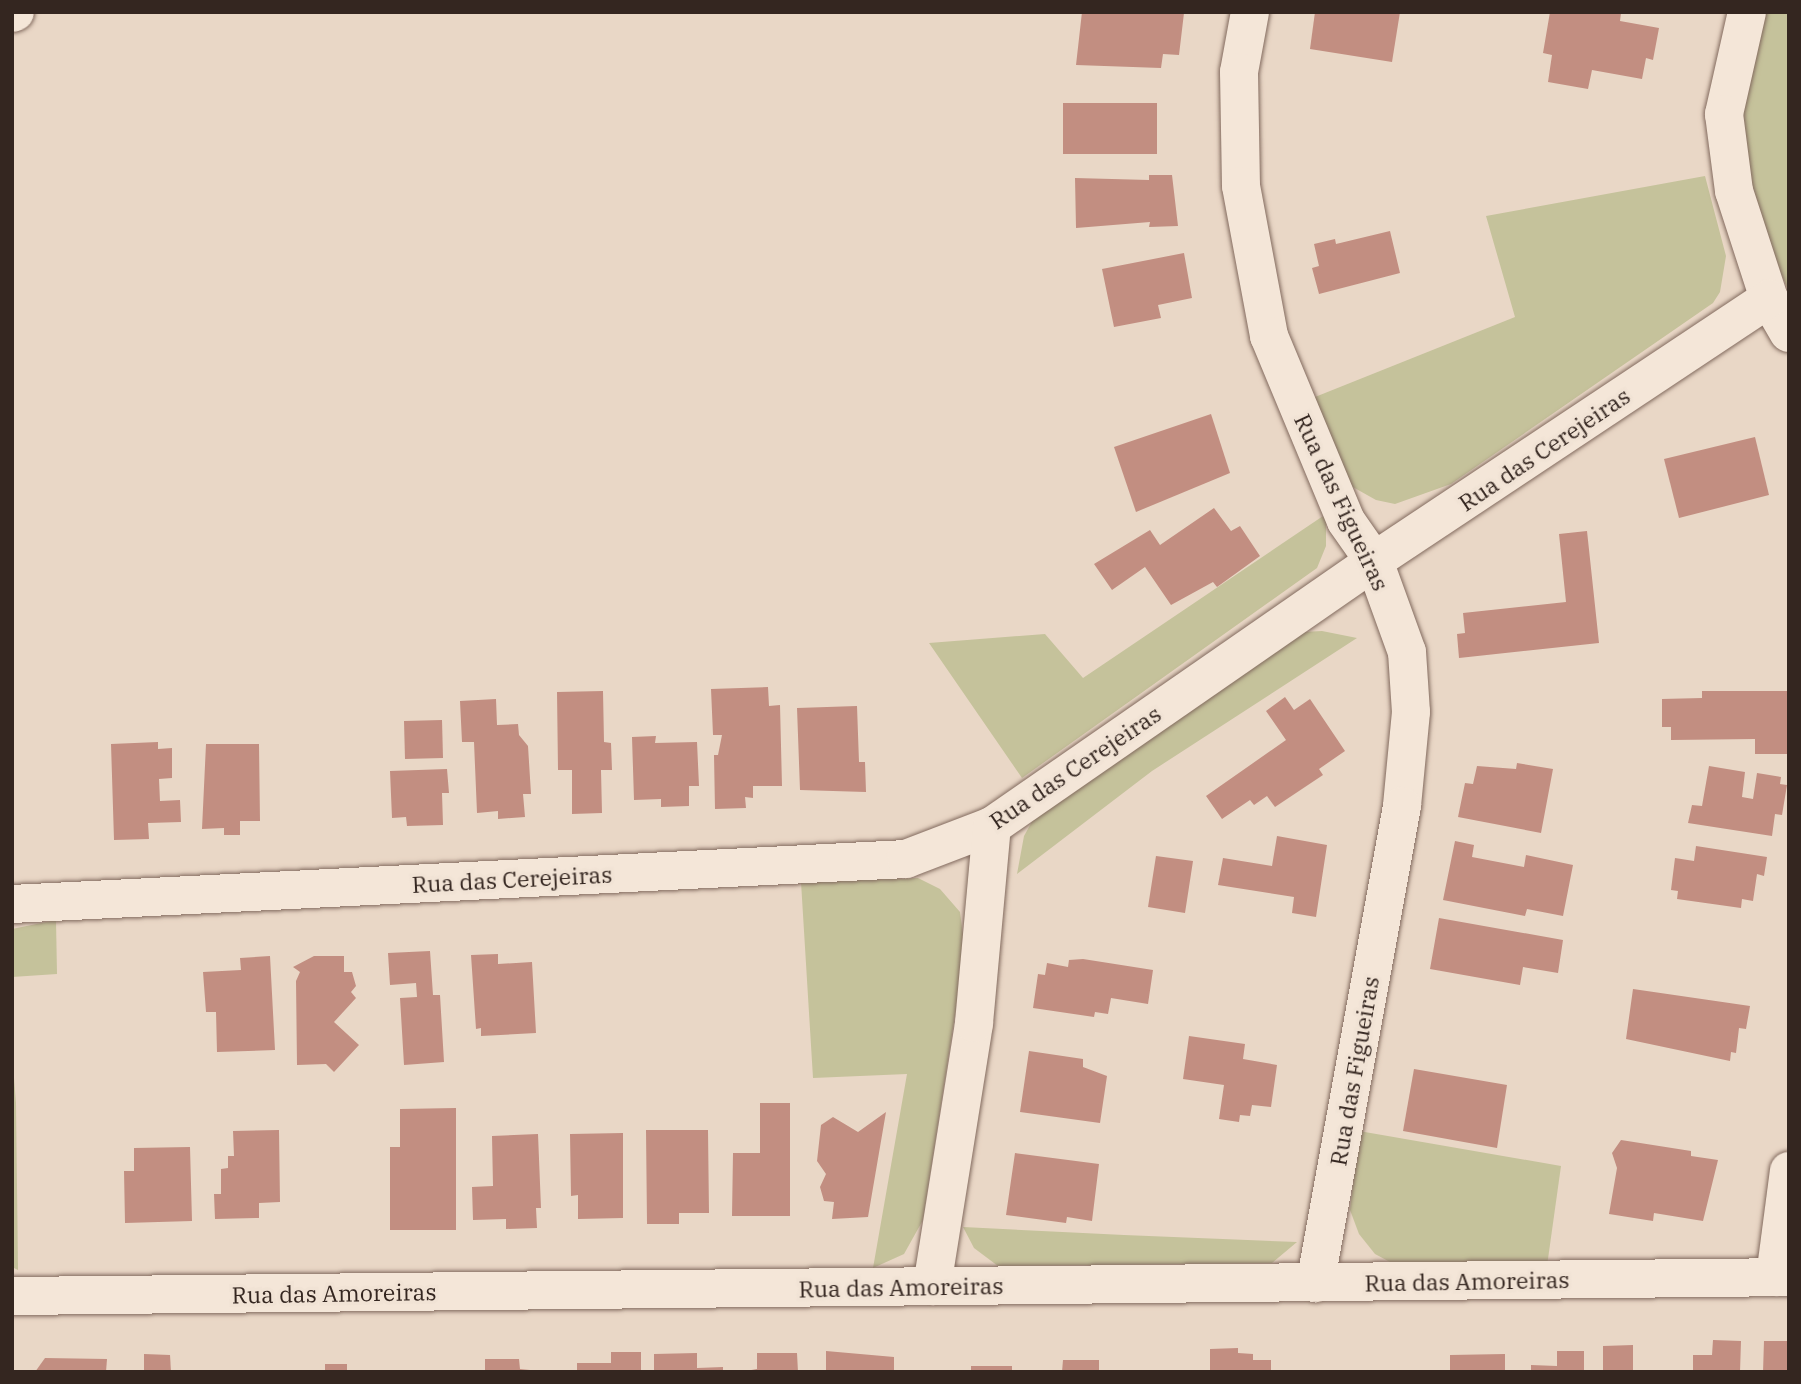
<!DOCTYPE html>
<html>
<head>
<meta charset="utf-8">
<style>
  body { margin:0 }
  #map { position:relative; width:1801px; height:1384px; overflow:hidden; background:#e9d7c6; font-family:"IBM Plex Serif",serif }
  div>[style] { position:absolute }
  .green>* { inset:0; background:#c5c29b }
  .building>* { inset:0; background:#c28e81 }
  .roads { filter:drop-shadow(0 0 2px #826a5e) drop-shadow(0 0 2px #826a5e) }
  .minor>* { height:38px; margin:-19px; padding:0 19px; transform-origin:19px; border-radius:19px; background:#f4e6d8 }
  .tertiary>* { height:38px; margin:-19px; padding:0 19px; transform-origin:19px; border-radius:19px; background:#f4e6d8 }
  span { translate:-50% -50%; white-space:nowrap; text-align:center; line-height:1.15; -webkit-text-stroke:7px #f1e3d5; paint-order:stroke }
  .street-label { font-size:23px; color:#342620 }
  .frame { position:absolute; inset:0; border:14px solid #342620; pointer-events:none }
</style>
</head>
<body>
<div id="map">
  <div class="green">
    <div style="clip-path:polygon(1763px 12px,1789px 12px,1789px 292px,1755px 213px,1739px 131px)"></div>
    <div style="clip-path:polygon(1705px 176px,1726px 256px,1720px 292px,1713px 303px,1451px 484px,1395px 504px,1376px 500px,1351px 486px,1310px 399px,1515px 317px,1486px 216px)"></div>
    <div style="clip-path:polygon(1326px 514px,1326px 546px,1317px 568px,1022px 778px,929px 643px,1045px 634px,1083px 678px)"></div>
    <div style="clip-path:polygon(1322px 631px,1357px 638px,1152px 771px,1017px 874px,1024px 836px,1034px 818px,1304px 632px)"></div>
    <div style="clip-path:polygon(918px 878px,940px 889px,960px 912px,965px 951px,923px 1220px,904px 1254px,873px 1268px,907px 1074px,813px 1078px,801px 882px)"></div>
    <div style="clip-path:polygon(56px 920px,57px 974px,12px 977px,12px 929px)"></div>
    <div style="clip-path:polygon(12px 1053px,16px 1103px,18px 1270px,12px 1267px)"></div>
    <div style="clip-path:polygon(1359px 1131px,1561px 1166px,1547px 1266px,1390px 1262px,1375px 1254px,1359px 1234px,1350px 1210px)"></div>
    <div style="clip-path:polygon(963px 1227px,1124px 1235px,1297px 1242px,1272px 1263px,998px 1266px,974px 1248px)"></div>
  </div>
  <div class="building">
    <div style="clip-path:polygon(1082px 12px,1184px 13px,1179px 55px,1163px 54px,1161px 68px,1076px 65px)"></div>
    <div style="clip-path:polygon(1315px 12px,1400px 12px,1392px 62px,1310px 49px)"></div>
    <div style="clip-path:polygon(1550px 12px,1615px 12px,1621px 13px,1620px 21px,1659px 28px,1653px 60px,1646px 58px,1642px 79px,1592px 70px,1588px 89px,1548px 82px,1552px 55px,1543px 53px)"></div>
    <div style="clip-path:polygon(1063px 103px,1157px 103px,1157px 154px,1063px 154px)"></div>
    <div style="clip-path:polygon(1149px 175px,1172px 175px,1178px 226px,1149px 227px,1150px 222px,1076px 228px,1075px 178px,1149px 180px)"></div>
    <div style="clip-path:polygon(1390px 231px,1400px 273px,1319px 294px,1312px 268px,1319px 266px,1314px 244px,1335px 239px,1336px 244px)"></div>
    <div style="clip-path:polygon(1184px 253px,1192px 298px,1158px 305px,1161px 318px,1114px 327px,1102px 269px)"></div>
    <div style="clip-path:polygon(1211px 414px,1230px 473px,1136px 512px,1114px 447px)"></div>
    <div style="clip-path:polygon(1755px 437px,1769px 495px,1679px 518px,1664px 459px)"></div>
    <div style="clip-path:polygon(1214px 508px,1231px 531px,1240px 526px,1260px 556px,1217px 587px,1213px 582px,1171px 605px,1145px 567px,1112px 590px,1094px 564px,1150px 530px,1160px 545px)"></div>
    <div style="clip-path:polygon(1587px 531px,1599px 643px,1459px 658px,1457px 634px,1465px 633px,1463px 613px,1566px 602px,1559px 534px)"></div>
    <div style="clip-path:polygon(768px 687px,769px 706px,780px 705px,782px 786px,753px 786px,753px 798px,745px 797px,746px 808px,715px 809px,714px 755px,718px 755px,722px 735px,713px 735px,711px 689px)"></div>
    <div style="clip-path:polygon(603px 691px,604px 742px,611px 743px,612px 770px,601px 770px,602px 813px,572px 814px,572px 770px,558px 770px,557px 692px)"></div>
    <div style="clip-path:polygon(1702px 691px,1789px 691px,1789px 754px,1755px 754px,1755px 739px,1671px 740px,1671px 727px,1662px 727px,1662px 699px,1702px 698px)"></div>
    <div style="clip-path:polygon(1285px 697px,1294px 710px,1310px 699px,1345px 751px,1319px 769px,1323px 775px,1275px 807px,1267px 796px,1254px 805px,1250px 800px,1222px 819px,1206px 796px,1286px 740px,1266px 711px)"></div>
    <div style="clip-path:polygon(496px 699px,497px 725px,518px 724px,519px 735px,528px 746px,531px 794px,523px 794px,525px 817px,498px 819px,498px 811px,477px 813px,474px 742px,462px 742px,460px 701px)"></div>
    <div style="clip-path:polygon(857px 706px,859px 762px,865px 762px,866px 792px,800px 790px,797px 708px)"></div>
    <div style="clip-path:polygon(442px 720px,443px 758px,405px 759px,404px 721px)"></div>
    <div style="clip-path:polygon(656px 736px,655px 743px,697px 742px,699px 786px,689px 786px,689px 806px,661px 807px,661px 799px,634px 800px,632px 737px)"></div>
    <div style="clip-path:polygon(158px 742px,158px 749px,172px 748px,172px 778px,159px 779px,160px 801px,180px 800px,181px 822px,148px 823px,149px 839px,114px 840px,111px 744px)"></div>
    <div style="clip-path:polygon(206px 744px,259px 744px,260px 821px,240px 821px,240px 835px,224px 835px,224px 828px,202px 829px)"></div>
    <div style="clip-path:polygon(1517px 763px,1553px 769px,1541px 833px,1458px 817px,1465px 783px,1473px 784px,1477px 766px,1516px 769px)"></div>
    <div style="clip-path:polygon(1709px 766px,1745px 772px,1742px 797px,1753px 799px,1757px 773px,1781px 777px,1780px 784px,1787px 785px,1782px 815px,1775px 814px,1772px 836px,1688px 823px,1692px 805px,1702px 806px)"></div>
    <div style="clip-path:polygon(447px 769px,449px 793px,442px 793px,443px 825px,407px 826px,406px 817px,392px 818px,390px 771px)"></div>
    <div style="clip-path:polygon(1277px 836px,1327px 845px,1316px 917px,1292px 913px,1294px 897px,1218px 885px,1223px 858px,1272px 866px)"></div>
    <div style="clip-path:polygon(1455px 841px,1474px 845px,1472px 857px,1524px 867px,1526px 855px,1573px 865px,1563px 916px,1527px 909px,1525px 916px,1443px 900px)"></div>
    <div style="clip-path:polygon(1696px 846px,1767px 857px,1764px 876px,1757px 874px,1753px 901px,1742px 899px,1741px 908px,1677px 899px,1678px 891px,1671px 890px,1675px 858px,1694px 861px)"></div>
    <div style="clip-path:polygon(1156px 856px,1193px 861px,1185px 913px,1148px 907px)"></div>
    <div style="clip-path:polygon(1439px 918px,1563px 940px,1558px 973px,1523px 967px,1520px 985px,1430px 969px)"></div>
    <div style="clip-path:polygon(430px 951px,433px 995px,440px 995px,444px 1062px,404px 1065px,400px 998px,417px 997px,416px 983px,390px 985px,388px 953px)"></div>
    <div style="clip-path:polygon(498px 954px,498px 964px,532px 962px,536px 1033px,481px 1036px,481px 1028px,476px 1029px,471px 955px)"></div>
    <div style="clip-path:polygon(270px 956px,275px 1050px,217px 1052px,216px 1012px,206px 1012px,203px 972px,241px 970px,240px 958px)"></div>
    <div style="clip-path:polygon(314px 956px,344px 956px,344px 972px,352px 972px,356px 986px,351px 992px,356px 998px,334px 1022px,359px 1045px,334px 1072px,326px 1064px,297px 1065px,296px 981px,300px 972px,293px 967px)"></div>
    <div style="clip-path:polygon(1083px 959px,1153px 970px,1148px 1004px,1111px 998px,1108px 1014px,1095px 1012px,1094px 1017px,1033px 1008px,1038px 974px,1045px 975px,1047px 963px,1068px 967px,1069px 960px)"></div>
    <div style="clip-path:polygon(1633px 989px,1750px 1006px,1746px 1029px,1739px 1028px,1736px 1053px,1731px 1052px,1730px 1061px,1626px 1039px)"></div>
    <div style="clip-path:polygon(1189px 1036px,1245px 1044px,1243px 1059px,1277px 1065px,1271px 1107px,1252px 1105px,1250px 1116px,1240px 1115px,1239px 1122px,1219px 1119px,1224px 1085px,1183px 1079px)"></div>
    <div style="clip-path:polygon(1029px 1051px,1083px 1059px,1083px 1067px,1107px 1076px,1100px 1123px,1020px 1112px)"></div>
    <div style="clip-path:polygon(1414px 1069px,1507px 1085px,1497px 1148px,1403px 1131px)"></div>
    <div style="clip-path:polygon(760px 1103px,790px 1103px,790px 1216px,732px 1216px,733px 1153px,760px 1153px)"></div>
    <div style="clip-path:polygon(456px 1108px,456px 1230px,390px 1230px,390px 1147px,400px 1147px,400px 1109px)"></div>
    <div style="clip-path:polygon(886px 1112px,868px 1217px,832px 1219px,834px 1202px,824px 1201px,820px 1187px,826px 1174px,817px 1161px,821px 1125px,833px 1117px,858px 1132px)"></div>
    <div style="clip-path:polygon(279px 1130px,280px 1202px,259px 1203px,259px 1218px,215px 1219px,214px 1194px,221px 1194px,221px 1169px,228px 1168px,228px 1156px,234px 1156px,233px 1131px)"></div>
    <div style="clip-path:polygon(646px 1130px,708px 1130px,709px 1213px,679px 1213px,679px 1224px,647px 1224px)"></div>
    <div style="clip-path:polygon(623px 1133px,623px 1218px,578px 1219px,578px 1195px,571px 1196px,570px 1134px)"></div>
    <div style="clip-path:polygon(538px 1134px,541px 1208px,536px 1208px,537px 1228px,506px 1229px,506px 1219px,473px 1220px,472px 1187px,493px 1186px,492px 1136px)"></div>
    <div style="clip-path:polygon(1621px 1140px,1691px 1151px,1691px 1156px,1718px 1160px,1703px 1221px,1654px 1213px,1653px 1221px,1609px 1214px,1617px 1168px,1612px 1153px)"></div>
    <div style="clip-path:polygon(190px 1147px,192px 1221px,125px 1223px,124px 1171px,134px 1171px,134px 1148px)"></div>
    <div style="clip-path:polygon(1015px 1153px,1099px 1164px,1092px 1221px,1067px 1217px,1066px 1223px,1006px 1215px)"></div>
    <div style="clip-path:polygon(1713px 1340px,1741px 1341px,1740px 1372px,1693px 1372px,1693px 1355px,1712px 1355px)"></div>
    <div style="clip-path:polygon(1764px 1341px,1789px 1341px,1789px 1372px,1763px 1372px)"></div>
    <div style="clip-path:polygon(1633px 1345px,1633px 1372px,1603px 1372px,1603px 1346px)"></div>
    <div style="clip-path:polygon(1238px 1348px,1238px 1353px,1253px 1354px,1253px 1360px,1271px 1360px,1271px 1372px,1210px 1372px,1210px 1349px)"></div>
    <div style="clip-path:polygon(826px 1351px,894px 1357px,894px 1372px,826px 1372px)"></div>
    <div style="clip-path:polygon(1557px 1351px,1584px 1351px,1584px 1372px,1531px 1372px,1531px 1365px,1557px 1366px)"></div>
    <div style="clip-path:polygon(611px 1352px,641px 1352px,641px 1372px,577px 1372px,577px 1363px,611px 1363px)"></div>
    <div style="clip-path:polygon(697px 1353px,697px 1368px,723px 1367px,723px 1372px,654px 1372px,654px 1354px)"></div>
    <div style="clip-path:polygon(757px 1353px,797px 1353px,798px 1372px,740px 1372px,757px 1369px)"></div>
    <div style="clip-path:polygon(144px 1354px,170px 1355px,171px 1372px,144px 1372px)"></div>
    <div style="clip-path:polygon(1505px 1354px,1505px 1372px,1450px 1372px,1450px 1355px)"></div>
    <div style="clip-path:polygon(45px 1358px,107px 1359px,106px 1372px,35px 1372px)"></div>
    <div style="clip-path:polygon(485px 1359px,519px 1359px,520px 1369px,550px 1372px,485px 1372px)"></div>
    <div style="clip-path:polygon(1063px 1360px,1099px 1360px,1099px 1372px,1062px 1372px)"></div>
    <div style="clip-path:polygon(325px 1364px,347px 1364px,347px 1372px,325px 1372px)"></div>
    <div style="clip-path:polygon(971px 1366px,1012px 1366px,1012px 1372px,971px 1372px)"></div>
  </div>
  <div class="roads">
    <div class="minor">
      <div style="left:1250px;top:12px;width:61px;rotate:100.4deg"></div>
      <div style="left:1239px;top:72px;width:114px;rotate:89deg"></div>
      <div style="left:1241px;top:186px;width:153px;rotate:79.4deg"></div>
      <div style="left:1269px;top:336px;width:200px;rotate:67.4deg"></div>
      <div style="left:1346px;top:521px;width:49px;rotate:55deg"></div>
      <div style="left:1374px;top:561px;width:97px;rotate:70.1deg"></div>
      <div style="left:1407px;top:652px;width:60px;rotate:86.2deg"></div>
      <div style="left:1411px;top:712px;width:94px;rotate:95.5deg"></div>
      <div style="left:1402px;top:806px;width:485px;rotate:100.3deg"></div>
      <div style="left:1747px;top:12px;width:105px;rotate:102.7deg"></div>
      <div style="left:1724px;top:114px;width:78px;rotate:82.6deg"></div>
      <div style="left:1734px;top:191px;width:114px;rotate:72deg"></div>
      <div style="left:1769px;top:299px;width:39px;rotate:60deg"></div>
      <div style="left:12px;top:904px;width:895px;rotate:-2.88deg"></div>
      <div style="left:906px;top:859px;width:92px;rotate:-21deg"></div>
      <div style="left:992px;top:826px;width:465px;rotate:-34.7deg"></div>
      <div style="left:1374px;top:561px;width:474px;rotate:-33.6deg"></div>
      <div style="left:1775px;top:1277px;width:107px;rotate:-82.5deg"></div>
      <div style="left:932px;top:1286px;width:266px;rotate:-80.9deg"></div>
      <div style="left:974px;top:1023px;width:198px;rotate:-84.8deg"></div>
      <div style="left:12px;top:1296px;width:1777px;rotate:-0.61deg"></div>
    </div>
    <div class="tertiary">
      <div style="left:12px;top:13px;width:3px;rotate:-18deg"></div>
    </div>
  </div>
  <div class="street-label">
    <span style="left:1544px;top:449px;rotate:-34deg">Rua das Cerejeiras</span>
    <span style="left:1342px;top:502px;rotate:65deg">Rua das Figueiras</span>
    <span style="left:1075px;top:767px;rotate:-34deg">Rua das Cerejeiras</span>
    <span style="left:512px;top:879px;rotate:-3deg">Rua das Cerejeiras</span>
    <span style="left:1354px;top:1071px;rotate:-80deg">Rua das Figueiras</span>
    <span style="left:1467px;top:1281px;rotate:-1deg">Rua das Amoreiras</span>
    <span style="left:901px;top:1287px;rotate:-1deg">Rua das Amoreiras</span>
    <span style="left:334px;top:1293px;rotate:-1deg">Rua das Amoreiras</span>
  </div>
  <div class="frame"></div>
</div>
</body>
</html>
